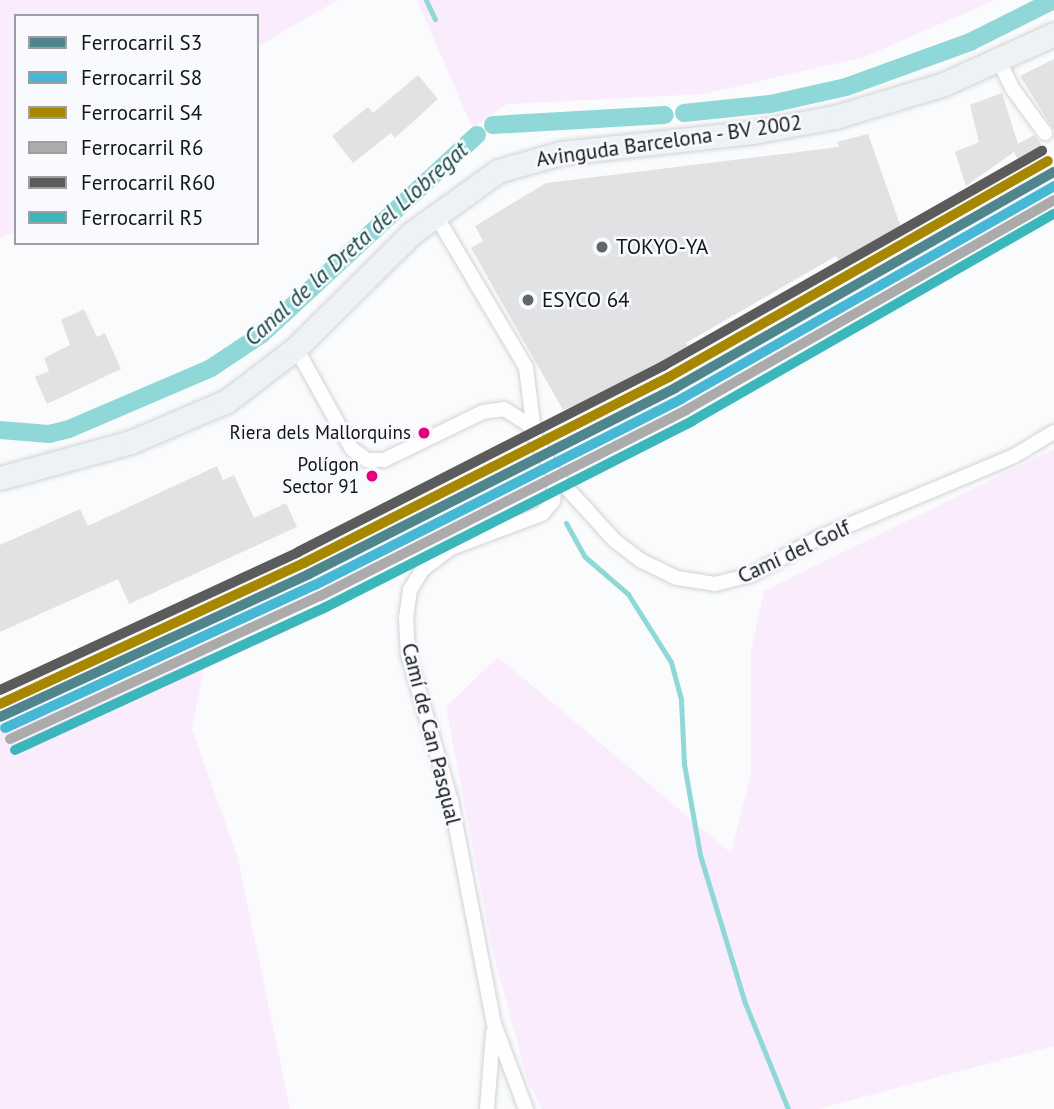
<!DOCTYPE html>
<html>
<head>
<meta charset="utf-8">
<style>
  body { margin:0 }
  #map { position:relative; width:1054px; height:1109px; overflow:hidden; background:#fafbfc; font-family:"PT Sans",sans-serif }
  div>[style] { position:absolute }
  .green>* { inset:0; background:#faecfc }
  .stream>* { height:5px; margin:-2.5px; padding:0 2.5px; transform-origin:2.5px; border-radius:2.5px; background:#90d8d7 }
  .canal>* { height:18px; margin:-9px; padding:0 9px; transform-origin:9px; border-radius:9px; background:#90d8d7 }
  .building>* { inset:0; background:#e1e2e4 }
  .roads { filter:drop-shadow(0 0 2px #d1d3d6) drop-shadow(0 0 2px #d1d3d6) }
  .street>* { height:14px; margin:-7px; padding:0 7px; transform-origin:7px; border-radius:7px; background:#fefeff }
  .primary>* { height:23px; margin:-11.5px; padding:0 11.5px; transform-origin:11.5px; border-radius:11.5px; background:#ecf2f5 }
  .rail-1>* { height:10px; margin:-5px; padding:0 5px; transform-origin:5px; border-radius:5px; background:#4f868e }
  .rail-2>* { height:10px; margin:-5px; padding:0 5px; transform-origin:5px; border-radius:5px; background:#46b7d4 }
  .rail-3>* { height:10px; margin:-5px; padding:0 5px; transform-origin:5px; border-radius:5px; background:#a78600 }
  .rail-4>* { height:10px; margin:-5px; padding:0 5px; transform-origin:5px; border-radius:5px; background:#ababab }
  .rail-5>* { height:10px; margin:-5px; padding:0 5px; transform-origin:5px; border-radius:5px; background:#5b5b5b }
  .rail-6>* { height:10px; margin:-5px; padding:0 5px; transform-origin:5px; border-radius:5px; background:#3bb6bb }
  .dots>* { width:19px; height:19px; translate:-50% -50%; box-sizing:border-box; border:4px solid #f9fafd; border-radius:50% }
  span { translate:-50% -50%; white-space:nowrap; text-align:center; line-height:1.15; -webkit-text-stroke:5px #f9fafd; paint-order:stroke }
  .bus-label { font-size:19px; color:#12151a }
  .right { translate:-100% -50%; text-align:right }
  .street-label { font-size:21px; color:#12151a }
  .poi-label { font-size:21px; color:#12151a }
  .left { translate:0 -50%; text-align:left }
  .water-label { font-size:23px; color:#154544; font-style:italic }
  .legend { position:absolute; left:14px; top:14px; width:245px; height:231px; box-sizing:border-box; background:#f9fafd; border:2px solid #9d9ea2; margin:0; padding:9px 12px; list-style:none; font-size:21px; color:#12151a }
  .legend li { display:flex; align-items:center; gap:14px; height:35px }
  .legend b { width:35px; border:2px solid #9d9ea2 }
</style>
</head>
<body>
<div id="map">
  <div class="green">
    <div style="clip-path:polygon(0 0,338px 0,257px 47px,257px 16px,16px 16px,16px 231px,0 238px)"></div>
    <div style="clip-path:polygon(417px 0,995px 0,864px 57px,704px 94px,507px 104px,473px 129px)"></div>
    <div style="clip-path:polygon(1054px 449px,1054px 1046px,818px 1109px,542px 1109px,527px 1079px,492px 948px,446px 707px,498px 657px,731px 853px,751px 774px,751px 652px,764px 591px)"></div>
    <div style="clip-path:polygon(207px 653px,192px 729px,238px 859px,290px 1109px,0 1109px,0 733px)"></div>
  </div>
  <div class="stream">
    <div style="left:426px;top:0;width:21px;rotate:65deg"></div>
    <div style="left:566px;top:523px;width:38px;rotate:61deg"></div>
    <div style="left:584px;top:556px;width:58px;rotate:40.8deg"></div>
    <div style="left:628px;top:594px;width:80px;rotate:57.7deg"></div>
    <div style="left:671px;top:662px;width:39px;rotate:75deg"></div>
    <div style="left:681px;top:700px;width:64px;rotate:87.3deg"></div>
    <div style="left:684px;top:764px;width:92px;rotate:80deg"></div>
    <div style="left:700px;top:855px;width:155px;rotate:73.1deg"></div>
    <div style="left:745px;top:1003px;width:114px;rotate:67.9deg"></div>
  </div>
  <div class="canal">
    <div style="left:684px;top:113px;width:86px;rotate:-6deg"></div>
    <div style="left:770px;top:104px;width:78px;rotate:-12.6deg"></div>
    <div style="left:846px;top:87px;width:132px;rotate:-19.9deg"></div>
    <div style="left:970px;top:42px;width:94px;rotate:-26.6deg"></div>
    <div style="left:493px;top:125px;width:172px;rotate:-3.3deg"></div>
    <div style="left:0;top:430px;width:49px;rotate:4.7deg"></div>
    <div style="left:49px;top:434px;width:21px;rotate:-14deg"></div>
    <div style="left:69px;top:429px;width:155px;rotate:-23.2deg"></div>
    <div style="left:211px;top:368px;width:61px;rotate:-33.7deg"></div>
    <div style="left:262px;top:334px;width:293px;rotate:-42.8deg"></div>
  </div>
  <div class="building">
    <div style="clip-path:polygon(1054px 59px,1054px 130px,1020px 76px)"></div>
    <div style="clip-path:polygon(418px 75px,438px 99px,395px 138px,391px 133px,353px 163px,332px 136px,368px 107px,373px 113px)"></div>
    <div style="clip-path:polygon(1002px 93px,1018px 144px,1034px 135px,1046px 150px,1021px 165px,1014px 152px,966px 186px,955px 152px,979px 142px,970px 105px)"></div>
    <div style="clip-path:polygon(868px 134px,901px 227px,842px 266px,836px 256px,686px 343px,689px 348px,610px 392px,563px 410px,471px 248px,483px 241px,475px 226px,546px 183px,839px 147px,837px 142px)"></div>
    <div style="clip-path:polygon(84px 309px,97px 337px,105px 333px,121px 369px,47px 404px,35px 377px,49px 371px,44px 358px,70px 345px,61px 320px)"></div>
    <div style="clip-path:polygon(217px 466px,223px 480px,234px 475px,254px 518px,286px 503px,297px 527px,129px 604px,118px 579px,0 632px,0 545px,80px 509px,88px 526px)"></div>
  </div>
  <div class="roads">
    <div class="street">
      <div style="left:999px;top:61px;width:30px;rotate:64deg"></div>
      <div style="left:1012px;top:88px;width:56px;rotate:53.7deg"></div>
      <div style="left:435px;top:214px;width:178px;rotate:59.3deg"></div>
      <div style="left:526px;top:367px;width:65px;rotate:83deg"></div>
      <div style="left:296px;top:348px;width:115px;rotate:61deg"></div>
      <div style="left:352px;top:449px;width:19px;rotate:36deg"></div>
      <div style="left:367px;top:460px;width:17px"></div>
      <div style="left:384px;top:460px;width:110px;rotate:-25.9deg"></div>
      <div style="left:483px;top:412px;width:21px;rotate:-8deg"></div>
      <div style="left:504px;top:409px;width:28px;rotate:32deg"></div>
      <div style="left:528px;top:424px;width:58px;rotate:62.1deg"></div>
      <div style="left:555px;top:475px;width:26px;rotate:94deg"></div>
      <div style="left:553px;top:501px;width:17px;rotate:130deg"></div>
      <div style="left:542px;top:514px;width:97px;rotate:159.5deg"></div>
      <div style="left:451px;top:548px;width:35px;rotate:143deg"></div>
      <div style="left:423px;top:569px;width:25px;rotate:122deg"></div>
      <div style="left:410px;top:590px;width:27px;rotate:98deg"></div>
      <div style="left:406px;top:617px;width:37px;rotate:87deg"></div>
      <div style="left:408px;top:654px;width:153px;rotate:73.7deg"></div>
      <div style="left:451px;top:801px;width:227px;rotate:79.1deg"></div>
      <div style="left:494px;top:1024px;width:91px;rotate:69.4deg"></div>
      <div style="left:555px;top:475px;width:89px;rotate:47.7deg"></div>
      <div style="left:615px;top:541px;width:34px;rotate:37deg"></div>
      <div style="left:642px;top:561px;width:39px;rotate:26deg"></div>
      <div style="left:677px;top:578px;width:38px;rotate:9deg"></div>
      <div style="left:715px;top:584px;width:37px;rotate:-14deg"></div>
      <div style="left:751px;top:575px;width:77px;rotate:-28.9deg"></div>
      <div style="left:818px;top:538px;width:212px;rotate:-22.7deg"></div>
      <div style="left:1014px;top:456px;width:47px;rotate:-31deg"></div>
      <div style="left:487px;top:1109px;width:77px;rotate:-85.5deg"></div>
    </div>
    <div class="primary">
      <div style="left:0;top:478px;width:136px;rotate:-15.4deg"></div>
      <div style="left:131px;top:442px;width:104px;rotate:-23.1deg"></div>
      <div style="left:227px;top:401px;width:87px;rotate:-37.5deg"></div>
      <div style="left:296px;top:348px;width:163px;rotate:-44.8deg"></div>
      <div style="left:412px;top:233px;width:106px;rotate:-35.8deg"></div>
      <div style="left:498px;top:171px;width:66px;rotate:-15.9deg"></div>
      <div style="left:561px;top:153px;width:193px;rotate:-6.2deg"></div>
      <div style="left:753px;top:132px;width:83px;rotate:-10.4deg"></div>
      <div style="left:835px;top:117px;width:114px;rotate:-16.8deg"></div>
      <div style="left:944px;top:84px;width:121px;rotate:-24.4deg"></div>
    </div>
  </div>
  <div class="rail-1">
    <div style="left:0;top:717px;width:340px;rotate:-24.8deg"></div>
    <div style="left:309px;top:574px;width:411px;rotate:-26.9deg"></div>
    <div style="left:675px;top:388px;width:436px;rotate:-29.7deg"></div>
  </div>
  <div class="rail-2">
    <div style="left:5px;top:728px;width:341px;rotate:-24.8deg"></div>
    <div style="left:315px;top:585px;width:411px;rotate:-26.9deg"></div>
    <div style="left:681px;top:399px;width:430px;rotate:-29.7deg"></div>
  </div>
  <div class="rail-3">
    <div style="left:0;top:704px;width:335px;rotate:-24.9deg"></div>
    <div style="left:304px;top:563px;width:410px;rotate:-27deg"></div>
    <div style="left:669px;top:377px;width:436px;rotate:-29.7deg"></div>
  </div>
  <div class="rail-4">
    <div style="left:10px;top:739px;width:341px;rotate:-24.8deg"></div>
    <div style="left:320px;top:596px;width:411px;rotate:-26.9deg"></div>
    <div style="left:686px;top:410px;width:424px;rotate:-29.7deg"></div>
  </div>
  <div class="rail-5">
    <div style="left:0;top:690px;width:328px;rotate:-24.8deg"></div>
    <div style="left:298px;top:552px;width:410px;rotate:-27deg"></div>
    <div style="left:663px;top:366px;width:436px;rotate:-29.6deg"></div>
  </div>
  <div class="rail-6">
    <div style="left:15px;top:750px;width:342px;rotate:-24.7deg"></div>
    <div style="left:326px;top:607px;width:411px;rotate:-26.9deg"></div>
    <div style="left:692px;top:421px;width:417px;rotate:-29.8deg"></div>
  </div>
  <div class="dots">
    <div style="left:602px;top:247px;background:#636669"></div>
    <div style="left:528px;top:300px;background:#636669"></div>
    <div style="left:424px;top:433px;background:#e5007d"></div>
    <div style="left:372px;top:476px;background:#e5007d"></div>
  </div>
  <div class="bus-label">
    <span class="right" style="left:411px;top:433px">Riera dels Mallorquins</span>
    <span class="right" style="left:359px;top:476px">Polígon<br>Sector 91</span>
  </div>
  <div class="street-label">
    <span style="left:669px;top:141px;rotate:-8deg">Avinguda Barcelona - BV 2002</span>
    <span style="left:794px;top:552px;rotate:-25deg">Camí del Golf</span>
    <span style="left:431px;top:734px;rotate:76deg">Camí de Can Pasqual</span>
  </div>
  <div class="poi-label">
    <span class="left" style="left:616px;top:247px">TOKYO-YA</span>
    <span class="left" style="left:542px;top:300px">ESYCO 64</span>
  </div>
  <div class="water-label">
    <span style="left:356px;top:244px;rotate:-42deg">Canal de la Dreta del Llobregat</span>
  </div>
  <ul class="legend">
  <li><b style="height:9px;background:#4f868e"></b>Ferrocarril S3</li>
  <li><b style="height:9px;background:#46b7d4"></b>Ferrocarril S8</li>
  <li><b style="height:9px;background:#a78600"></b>Ferrocarril S4</li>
  <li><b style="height:9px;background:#ababab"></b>Ferrocarril R6</li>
  <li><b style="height:9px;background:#5b5b5b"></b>Ferrocarril R60</li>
  <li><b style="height:9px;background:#3bb6bb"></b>Ferrocarril R5</li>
  </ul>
</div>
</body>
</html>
